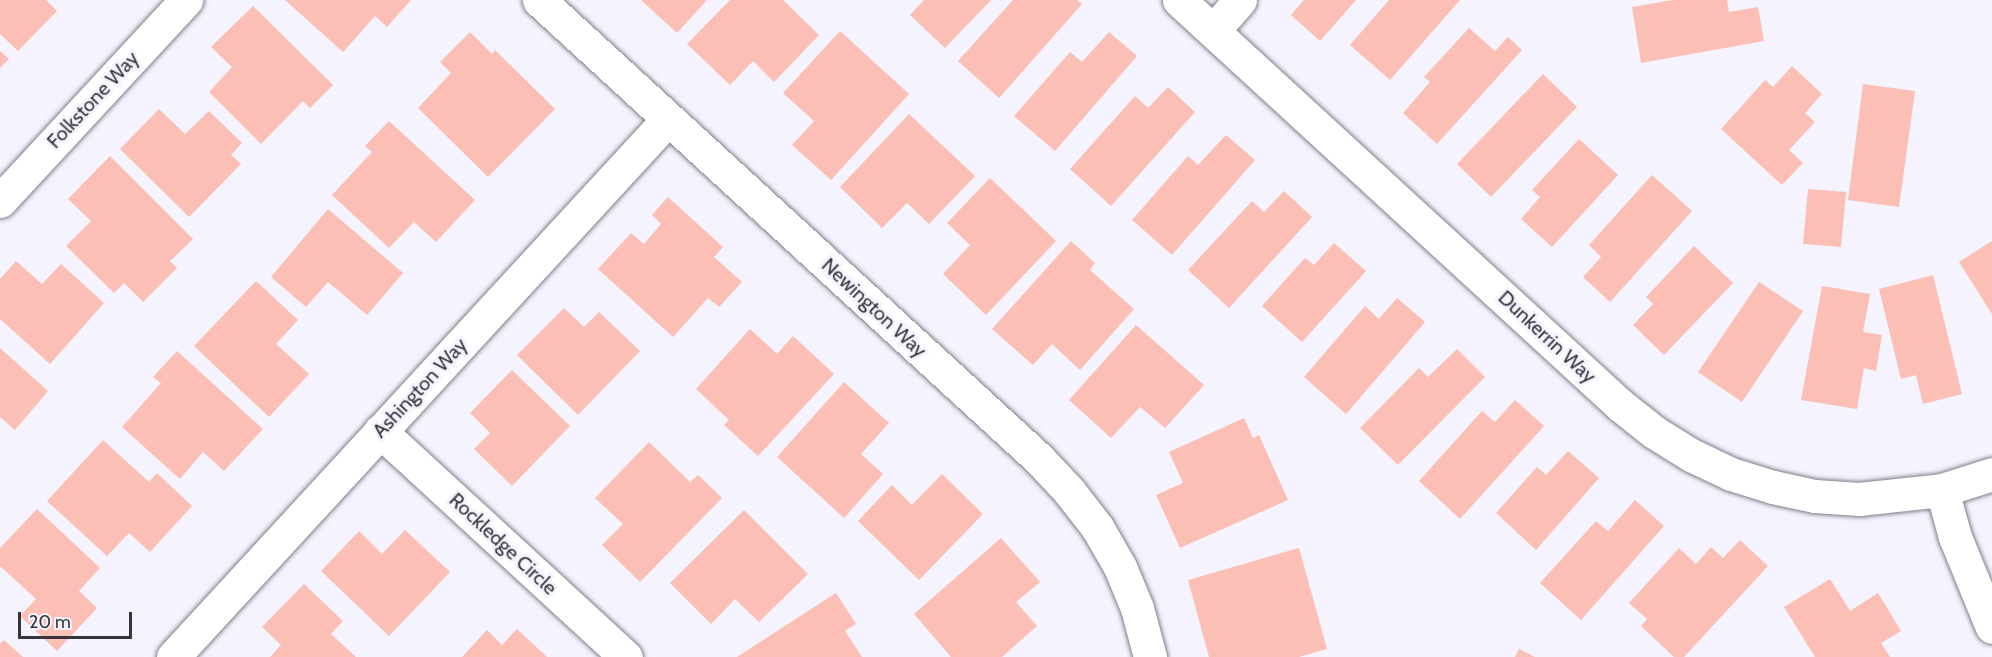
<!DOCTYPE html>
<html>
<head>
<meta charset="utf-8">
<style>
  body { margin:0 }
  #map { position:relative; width:1992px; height:657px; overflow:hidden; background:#f5f3fd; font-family:Cabin,sans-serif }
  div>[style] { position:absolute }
  .building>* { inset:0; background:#fbbfb5 }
  .roads { filter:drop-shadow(0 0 2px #817f8d) drop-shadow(0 0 2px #817f8d) }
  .minor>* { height:33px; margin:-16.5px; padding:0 16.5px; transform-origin:16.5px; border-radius:16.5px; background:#fff }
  span { translate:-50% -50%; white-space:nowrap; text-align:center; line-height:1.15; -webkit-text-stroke:6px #f5f3fd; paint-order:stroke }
  .street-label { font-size:20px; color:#36353b }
  .scale { position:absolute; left:18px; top:612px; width:114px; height:27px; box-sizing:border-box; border:3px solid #36353b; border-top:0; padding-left:8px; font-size:18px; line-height:21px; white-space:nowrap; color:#36353b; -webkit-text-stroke:4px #f5f3fd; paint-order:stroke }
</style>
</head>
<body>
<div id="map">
  <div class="building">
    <div style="clip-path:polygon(0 0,46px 0,57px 11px,18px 51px,0 34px)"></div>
    <div style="clip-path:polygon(285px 0,411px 0,387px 27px,375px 16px,343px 52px)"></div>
    <div style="clip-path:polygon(641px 0,707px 0,677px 33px)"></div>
    <div style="clip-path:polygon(730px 0,783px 0,819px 35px,774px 82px,753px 61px,730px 85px,687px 44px)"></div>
    <div style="clip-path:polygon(924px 0,991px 0,945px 48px,910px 15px)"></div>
    <div style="clip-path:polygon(1013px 0,1077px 0,1082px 4px,999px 98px,958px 61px)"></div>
    <div style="clip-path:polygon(1304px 0,1356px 0,1320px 41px,1291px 15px)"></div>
    <div style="clip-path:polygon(1389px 0,1460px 0,1390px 80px,1350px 45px)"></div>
    <div style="clip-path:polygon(1672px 0,1727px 0,1729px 12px,1758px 7px,1764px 41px,1641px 63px,1632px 7px)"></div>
    <div style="clip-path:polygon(253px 6px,333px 85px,310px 108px,303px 101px,261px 144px,209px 92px,232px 67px,211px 47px)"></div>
    <div style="clip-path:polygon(1469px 28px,1495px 51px,1508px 37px,1522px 50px,1437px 144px,1403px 113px,1430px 82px,1424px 77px)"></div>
    <div style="clip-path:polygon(840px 31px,909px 94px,831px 180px,792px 145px,814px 121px,783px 93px)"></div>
    <div style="clip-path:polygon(470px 32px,492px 54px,495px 50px,555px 109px,488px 177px,418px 108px,451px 73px,440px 62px)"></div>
    <div style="clip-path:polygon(1109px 32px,1137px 56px,1055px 151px,1014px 116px,1070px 52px,1082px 62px)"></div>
    <div style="clip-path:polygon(0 51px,9px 59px,0 68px)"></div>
    <div style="clip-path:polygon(1792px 66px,1822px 94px,1805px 113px,1815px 122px,1789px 150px,1803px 163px,1782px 185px,1721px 129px,1765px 80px,1773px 87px)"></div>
    <div style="clip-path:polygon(1543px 74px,1577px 107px,1491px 197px,1457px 164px)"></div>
    <div style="clip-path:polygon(1863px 84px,1915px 91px,1899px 207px,1848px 200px)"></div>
    <div style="clip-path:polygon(1168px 87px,1195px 112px,1111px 206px,1070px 169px,1135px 96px,1148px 108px)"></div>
    <div style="clip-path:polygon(159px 109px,185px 134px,209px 111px,242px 143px,231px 155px,241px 164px,189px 217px,120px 149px)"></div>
    <div style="clip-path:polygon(909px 114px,975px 176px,929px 224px,907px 203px,882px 228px,840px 187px)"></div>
    <div style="clip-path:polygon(389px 121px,475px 200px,436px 242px,414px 222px,389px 248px,332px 195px,372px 152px,365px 146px)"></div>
    <div style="clip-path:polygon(1226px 135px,1255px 160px,1172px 255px,1132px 220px,1188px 156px,1198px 165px)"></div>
    <div style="clip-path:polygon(1579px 139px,1618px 175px,1552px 247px,1521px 219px,1540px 197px,1532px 190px)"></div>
    <div style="clip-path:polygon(110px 156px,193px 239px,170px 261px,177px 268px,143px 302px,124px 283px,114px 293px,66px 246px,91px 221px,68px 199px)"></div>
    <div style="clip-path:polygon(1652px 175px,1692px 211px,1610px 302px,1583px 277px,1601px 257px,1589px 245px)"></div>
    <div style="clip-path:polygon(990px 178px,1056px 241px,986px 315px,943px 274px,970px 245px,947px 223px)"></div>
    <div style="clip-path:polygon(1808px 189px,1846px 192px,1841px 247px,1803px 244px)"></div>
    <div style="clip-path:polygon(1284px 191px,1312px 217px,1229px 308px,1188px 270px,1252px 201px,1264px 212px)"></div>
    <div style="clip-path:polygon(668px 197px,723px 247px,714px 257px,742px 282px,719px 307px,708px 298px,673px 337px,598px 269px,631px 233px,644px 244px,661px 224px,652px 215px)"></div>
    <div style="clip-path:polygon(328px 209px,403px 273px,367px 315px,328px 282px,306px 307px,271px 277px)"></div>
    <div style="clip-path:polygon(1071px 241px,1095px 263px,1090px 270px,1134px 309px,1080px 370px,1052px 344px,1033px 365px,992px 329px)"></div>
    <div style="clip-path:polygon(1992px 241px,1992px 314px,1959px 262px)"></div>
    <div style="clip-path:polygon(1334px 243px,1366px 271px,1302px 342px,1262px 306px,1305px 258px,1314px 265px)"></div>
    <div style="clip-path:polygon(1694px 246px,1733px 283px,1664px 355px,1633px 325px,1653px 304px,1646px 297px)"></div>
    <div style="clip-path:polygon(16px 261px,42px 284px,61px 264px,104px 303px,50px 364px,0 319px,0 279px)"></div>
    <div style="clip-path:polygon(1933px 275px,1962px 394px,1923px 404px,1916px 375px,1901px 379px,1879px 289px)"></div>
    <div style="clip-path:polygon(256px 281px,298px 320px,276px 344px,309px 374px,269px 417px,194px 346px)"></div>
    <div style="clip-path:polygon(1759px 282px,1803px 311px,1742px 402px,1698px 372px)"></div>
    <div style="clip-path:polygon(1822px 286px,1870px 294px,1863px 332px,1882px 335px,1876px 371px,1864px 368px,1857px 409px,1801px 400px)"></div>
    <div style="clip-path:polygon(1397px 298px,1425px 322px,1346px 414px,1304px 377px,1365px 306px,1379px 319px)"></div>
    <div style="clip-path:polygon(564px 308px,584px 327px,599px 312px,640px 351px,578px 415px,517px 355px)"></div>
    <div style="clip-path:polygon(1136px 325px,1204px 385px,1165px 428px,1140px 407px,1111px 438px,1069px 400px)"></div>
    <div style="clip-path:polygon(750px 329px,777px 354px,793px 336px,834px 374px,758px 456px,724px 425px,729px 420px,696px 389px)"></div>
    <div style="clip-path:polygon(0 348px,48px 391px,15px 430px,0 417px)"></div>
    <div style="clip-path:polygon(1457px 349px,1485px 377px,1398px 465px,1360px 428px,1419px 368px,1428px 377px)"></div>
    <div style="clip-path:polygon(177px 351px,263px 429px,224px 471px,203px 452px,180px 479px,122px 427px,161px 383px,153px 377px)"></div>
    <div style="clip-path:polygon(512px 370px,570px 426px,512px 486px,474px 449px,490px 433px,470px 413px)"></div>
    <div style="clip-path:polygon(844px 382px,889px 423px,861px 454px,883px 474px,844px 518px,777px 457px)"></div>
    <div style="clip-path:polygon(1515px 400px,1544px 426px,1460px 519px,1419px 481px,1482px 411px,1495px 422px)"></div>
    <div style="clip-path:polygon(1244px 418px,1253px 438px,1259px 435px,1288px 500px,1180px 548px,1156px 495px,1183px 483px,1169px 452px)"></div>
    <div style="clip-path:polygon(103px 440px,149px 482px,157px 473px,192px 506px,150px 552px,129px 533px,107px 556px,47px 501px)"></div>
    <div style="clip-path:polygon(649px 442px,690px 482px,698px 475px,722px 498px,640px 582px,602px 545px,623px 524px,595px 498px)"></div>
    <div style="clip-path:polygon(1568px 451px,1599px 478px,1536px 550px,1496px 513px,1537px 467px,1546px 475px)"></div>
    <div style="clip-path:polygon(942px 474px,983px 514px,919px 580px,858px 521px,892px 485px,912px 505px)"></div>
    <div style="clip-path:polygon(1635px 500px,1664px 526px,1581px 620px,1540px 583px,1596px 521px,1608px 531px)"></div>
    <div style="clip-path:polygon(37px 509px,100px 568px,79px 591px,97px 608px,57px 651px,20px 616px,36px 599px,0 566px,0 548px)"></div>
    <div style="clip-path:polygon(744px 510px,808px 574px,759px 622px,735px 599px,711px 624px,670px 583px)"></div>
    <div style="clip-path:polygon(405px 530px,450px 572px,389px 636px,321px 571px,359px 531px,382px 554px)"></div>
    <div style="clip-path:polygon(1001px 538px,1040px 582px,1016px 602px,1037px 626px,1002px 657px,951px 657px,914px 614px)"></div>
    <div style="clip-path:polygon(1740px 540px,1768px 566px,1684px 657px,1674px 657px,1641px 626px,1647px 619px,1629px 603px,1679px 548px,1696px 564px,1711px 547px,1723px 558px)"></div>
    <div style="clip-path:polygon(1299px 548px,1327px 649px,1299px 657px,1209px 657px,1188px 580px)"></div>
    <div style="clip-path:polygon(1830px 579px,1850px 611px,1878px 593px,1901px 631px,1881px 643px,1890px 657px,1815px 657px,1784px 607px)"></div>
    <div style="clip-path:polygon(304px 584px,343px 621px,331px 634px,356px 657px,270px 657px,281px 645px,262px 627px)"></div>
    <div style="clip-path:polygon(836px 593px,856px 624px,845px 631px,862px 657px,737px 657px)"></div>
    <div style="clip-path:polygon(517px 629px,547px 657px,462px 657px,487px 630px,502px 645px)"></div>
    <div style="clip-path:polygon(4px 640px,23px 657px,0 657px,0 644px)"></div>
    <div style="clip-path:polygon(1519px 649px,1535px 657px,1515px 657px)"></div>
  </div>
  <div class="roads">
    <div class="minor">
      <div style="left:539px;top:0;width:679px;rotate:42.55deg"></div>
      <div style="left:1039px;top:459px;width:44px;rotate:46.8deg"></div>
      <div style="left:1069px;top:491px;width:46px;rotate:52.1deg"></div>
      <div style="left:1097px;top:527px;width:46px;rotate:60.1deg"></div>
      <div style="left:1120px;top:567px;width:44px;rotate:67.5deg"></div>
      <div style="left:1137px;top:608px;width:51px;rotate:75.1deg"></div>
      <div style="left:1179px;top:0;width:599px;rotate:42.56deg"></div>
      <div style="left:1620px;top:405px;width:43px;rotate:38.5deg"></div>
      <div style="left:1654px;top:432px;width:44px;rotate:31.9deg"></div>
      <div style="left:1691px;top:455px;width:44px;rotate:25.4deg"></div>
      <div style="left:1731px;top:474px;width:44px;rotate:17.2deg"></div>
      <div style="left:1773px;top:487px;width:43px;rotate:12.1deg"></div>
      <div style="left:1815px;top:496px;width:44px;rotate:3.9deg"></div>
      <div style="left:1859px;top:499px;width:83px;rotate:-6.2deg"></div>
      <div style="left:1942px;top:490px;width:52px;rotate:-17.7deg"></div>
      <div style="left:1213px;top:31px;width:41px;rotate:-48.9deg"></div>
      <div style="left:0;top:201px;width:274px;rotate:-47.2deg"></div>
      <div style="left:380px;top:431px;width:334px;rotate:42.6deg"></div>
      <div style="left:1942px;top:490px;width:49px;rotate:74.5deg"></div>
      <div style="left:1955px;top:537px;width:97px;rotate:67.7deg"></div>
      <div style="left:173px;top:657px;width:731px;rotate:-47.38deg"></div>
    </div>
  </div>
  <div class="street-label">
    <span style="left:93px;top:100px;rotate:-47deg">Folkstone Way</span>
    <span style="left:874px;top:308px;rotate:43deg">Newington Way</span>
    <span style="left:1547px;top:337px;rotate:43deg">Dunkerrin Way</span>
    <span style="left:420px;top:388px;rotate:-47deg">Ashington Way</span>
    <span style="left:503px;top:544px;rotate:43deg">Rockledge Circle</span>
  </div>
  <div class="scale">20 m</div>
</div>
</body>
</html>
